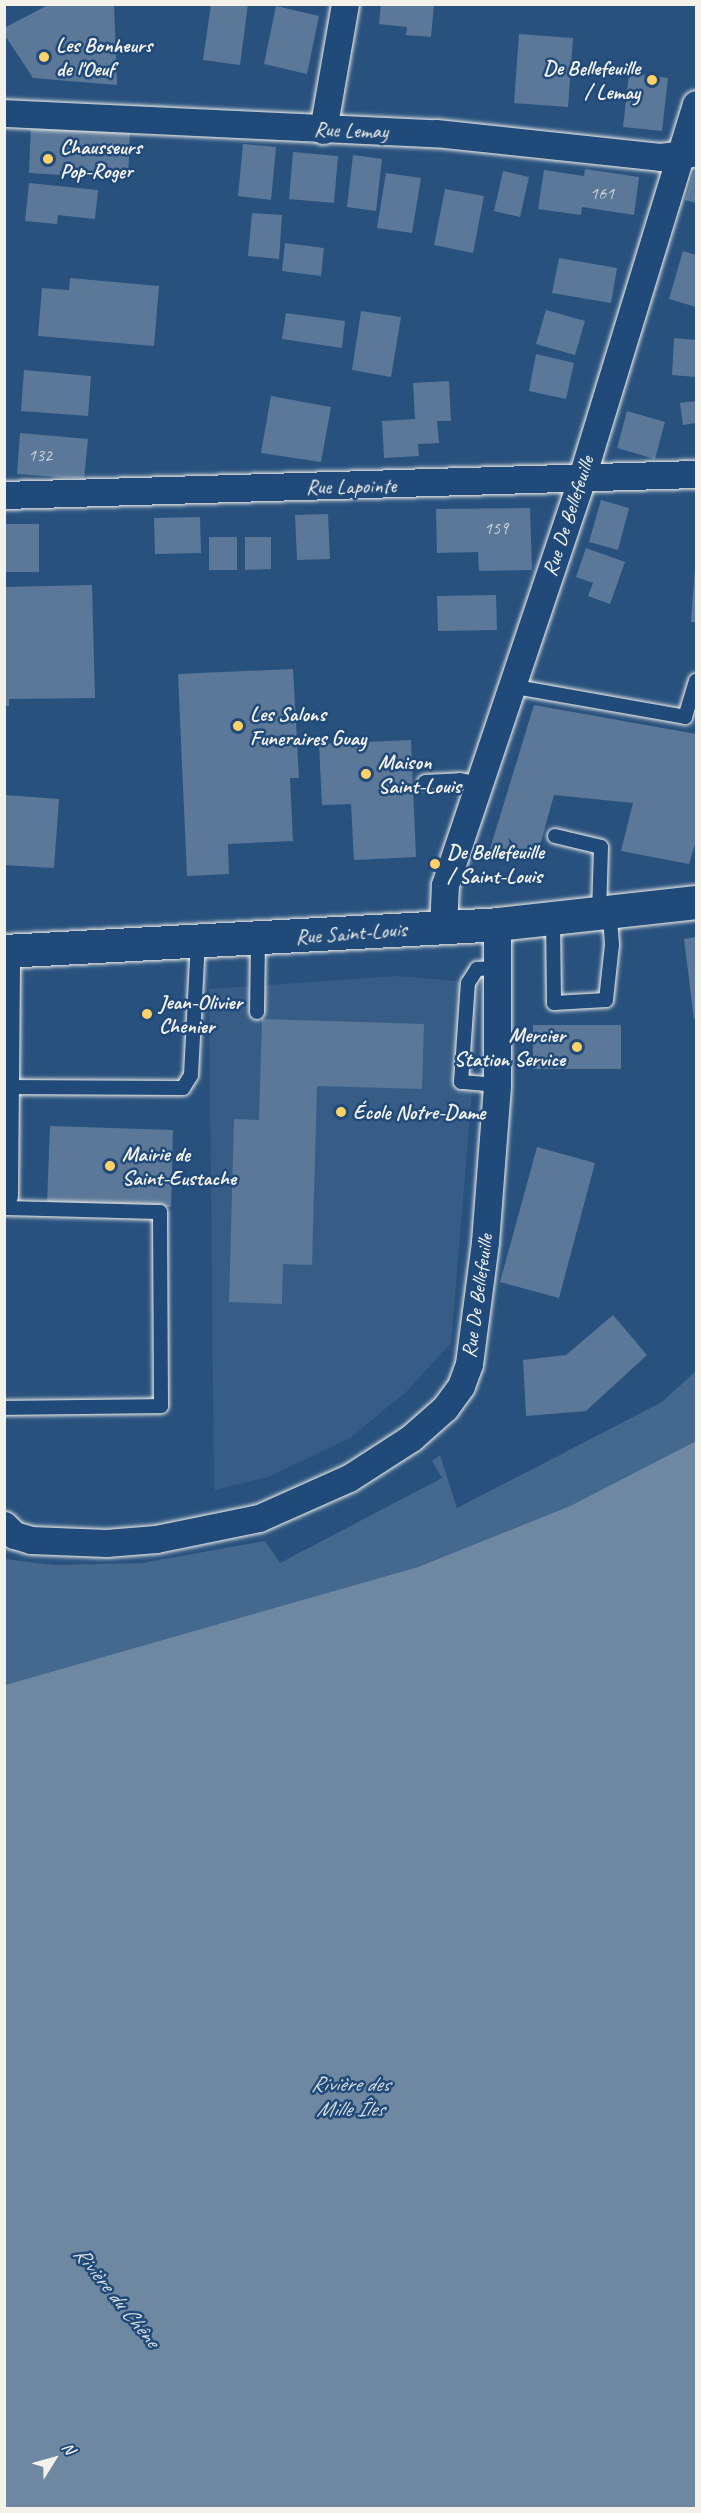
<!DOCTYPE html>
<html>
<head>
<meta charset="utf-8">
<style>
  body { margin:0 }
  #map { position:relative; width:701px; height:2513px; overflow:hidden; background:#28517e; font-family:Caveat,sans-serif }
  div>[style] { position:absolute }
  .built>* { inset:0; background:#375d86 }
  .green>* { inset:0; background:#45688e }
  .water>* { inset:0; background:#6e88a2 }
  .building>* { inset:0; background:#5b7899 }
  .roads { filter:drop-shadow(0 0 2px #f4f1e8) drop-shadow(0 0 2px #f4f1e8) }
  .service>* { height:14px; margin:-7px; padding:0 7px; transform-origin:7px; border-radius:7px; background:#1f4a7a }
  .minor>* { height:27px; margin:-13.5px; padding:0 13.5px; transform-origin:13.5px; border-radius:13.5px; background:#1f4a7a }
  .secondary>* { height:33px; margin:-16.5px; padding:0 16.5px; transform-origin:16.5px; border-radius:16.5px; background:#1f4a7a }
  .dots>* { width:16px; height:16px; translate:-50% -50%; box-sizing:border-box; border:3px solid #1f4a7a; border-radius:50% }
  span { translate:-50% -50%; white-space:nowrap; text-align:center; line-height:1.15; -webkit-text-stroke:5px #1f4a7a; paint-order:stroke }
  .number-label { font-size:18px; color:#ced3d4 }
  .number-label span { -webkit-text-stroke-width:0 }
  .poi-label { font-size:21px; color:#f4f1e8; font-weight:700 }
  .left { translate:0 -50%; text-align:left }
  .right { translate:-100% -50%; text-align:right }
  .street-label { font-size:21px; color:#f4f1e8 }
  .water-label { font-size:22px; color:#d9dcda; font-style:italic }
  .frame { position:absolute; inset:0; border:6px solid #f4f1e8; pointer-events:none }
  .north { position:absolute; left:24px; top:2429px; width:60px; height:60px; -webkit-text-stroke:4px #1f4a7a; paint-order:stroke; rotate:53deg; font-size:16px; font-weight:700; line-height:24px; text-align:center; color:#f4f1e8 }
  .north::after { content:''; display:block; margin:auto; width:21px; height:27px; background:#f4f1e8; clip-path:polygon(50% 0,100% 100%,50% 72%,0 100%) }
</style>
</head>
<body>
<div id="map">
  <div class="built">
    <div style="clip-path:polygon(397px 976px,481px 983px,451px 1343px,406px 1392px,350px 1438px,268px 1477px,214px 1490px,209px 989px)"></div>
  </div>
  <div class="green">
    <div style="clip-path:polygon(696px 1371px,696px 1441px,570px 1506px,418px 1567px,5px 1685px,5px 1559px,54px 1565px,142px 1563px,265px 1541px,280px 1563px,442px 1478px,432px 1461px,440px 1455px,457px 1508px,662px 1402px)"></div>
  </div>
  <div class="water">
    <div style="clip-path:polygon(696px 1441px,696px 2508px,5px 2508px,5px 1685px,418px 1567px,570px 1506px)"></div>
  </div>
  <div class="building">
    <div style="clip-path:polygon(50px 4px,114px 4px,117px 85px,33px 78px,4px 34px,4px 28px)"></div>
    <div style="clip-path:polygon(211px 4px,248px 4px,240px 65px,203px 60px)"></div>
    <div style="clip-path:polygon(381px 4px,434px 4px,431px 37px,406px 35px,407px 27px,379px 24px)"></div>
    <div style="clip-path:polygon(276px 6px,319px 16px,307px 74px,264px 64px)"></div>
    <div style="clip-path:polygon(519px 34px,573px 38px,568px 107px,514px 103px)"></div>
    <div style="clip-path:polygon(629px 73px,668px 78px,662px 131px,623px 127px)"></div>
    <div style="clip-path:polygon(31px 125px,130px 131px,128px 179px,29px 173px)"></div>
    <div style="clip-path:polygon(243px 144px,276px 147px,271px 200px,238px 196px)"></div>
    <div style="clip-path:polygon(293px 152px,338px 156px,334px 203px,289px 199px)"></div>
    <div style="clip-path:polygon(353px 155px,382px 159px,376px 211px,347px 207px)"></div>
    <div style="clip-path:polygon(585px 169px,639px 177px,634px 215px,582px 207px,581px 215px,538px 209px,544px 170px,584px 176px)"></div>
    <div style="clip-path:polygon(503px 171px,529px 177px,520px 217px,494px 211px)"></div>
    <div style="clip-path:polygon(694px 172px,696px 173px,696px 203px,685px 200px)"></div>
    <div style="clip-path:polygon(386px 173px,421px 178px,412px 233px,377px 228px)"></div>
    <div style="clip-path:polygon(29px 183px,98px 190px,95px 219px,58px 215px,57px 224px,25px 221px)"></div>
    <div style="clip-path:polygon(445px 189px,484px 196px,473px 253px,434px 245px)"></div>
    <div style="clip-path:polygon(252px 213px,282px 215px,279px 259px,248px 256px)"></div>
    <div style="clip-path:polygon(285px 243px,324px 248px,321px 276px,282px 271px)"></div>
    <div style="clip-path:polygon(683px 251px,696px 255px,696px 307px,669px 299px)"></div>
    <div style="clip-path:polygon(559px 258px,617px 268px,611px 303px,552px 293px)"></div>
    <div style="clip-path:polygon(70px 278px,159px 286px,154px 346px,38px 336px,42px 288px,69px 290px)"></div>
    <div style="clip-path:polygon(546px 310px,585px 321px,575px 355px,536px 344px)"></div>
    <div style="clip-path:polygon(361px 311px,401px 317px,391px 377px,352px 370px)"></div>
    <div style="clip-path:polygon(286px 313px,345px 321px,342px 348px,282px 339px)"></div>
    <div style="clip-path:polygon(674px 338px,696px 340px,696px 377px,672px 375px)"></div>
    <div style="clip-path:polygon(536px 354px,574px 363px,566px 399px,529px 391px)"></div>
    <div style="clip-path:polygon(24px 370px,91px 376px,88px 416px,21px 411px)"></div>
    <div style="clip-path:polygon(449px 381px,451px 421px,437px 421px,439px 443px,418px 444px,419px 456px,384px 458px,382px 421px,415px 419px,413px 383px)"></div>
    <div style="clip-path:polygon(271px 396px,331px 407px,321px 462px,261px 453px)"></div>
    <div style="clip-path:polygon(696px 401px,696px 423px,683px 425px,680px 403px)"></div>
    <div style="clip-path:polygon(627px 411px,665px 422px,655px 459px,617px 448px)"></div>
    <div style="clip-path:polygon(20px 433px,88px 439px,84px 479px,17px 474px)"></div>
    <div style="clip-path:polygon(601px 500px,629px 508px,618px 550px,589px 542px)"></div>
    <div style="clip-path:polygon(530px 508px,532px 570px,479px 571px,478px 552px,437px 553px,436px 509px)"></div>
    <div style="clip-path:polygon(328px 514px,330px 559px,297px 560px,295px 515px)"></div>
    <div style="clip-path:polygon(200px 517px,201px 553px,155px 554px,154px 518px)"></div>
    <div style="clip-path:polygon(4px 524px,39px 524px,39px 572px,4px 572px)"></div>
    <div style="clip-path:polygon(209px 537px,237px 537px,237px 570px,209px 570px)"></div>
    <div style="clip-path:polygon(245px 537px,271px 537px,271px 569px,245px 570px)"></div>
    <div style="clip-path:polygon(586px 548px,625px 562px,610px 604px,588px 596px,593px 583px,576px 577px)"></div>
    <div style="clip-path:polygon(695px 567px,696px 567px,696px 622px,691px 622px)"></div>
    <div style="clip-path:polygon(92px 585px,95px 698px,9px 699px,9px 706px,4px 706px,4px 587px)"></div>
    <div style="clip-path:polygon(496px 595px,497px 630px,438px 631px,437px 596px)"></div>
    <div style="clip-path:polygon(293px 669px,299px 778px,290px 778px,293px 841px,228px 844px,229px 874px,187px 876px,178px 674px)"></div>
    <div style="clip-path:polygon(534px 705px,696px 734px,696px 841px,689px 864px,621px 851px,633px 803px,554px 795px,539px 849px,489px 852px)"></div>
    <div style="clip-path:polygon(411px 740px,416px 857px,354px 860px,351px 804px,322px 805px,319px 744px)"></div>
    <div style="clip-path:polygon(6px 795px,59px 799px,54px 868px,4px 865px)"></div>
    <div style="clip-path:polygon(696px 937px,696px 1018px,694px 1019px,684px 939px)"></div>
    <div style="clip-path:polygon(262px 1019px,424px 1024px,422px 1089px,317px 1086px,312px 1265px,283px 1264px,282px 1304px,229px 1302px,234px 1119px,259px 1120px)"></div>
    <div style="clip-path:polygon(533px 1025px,621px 1025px,621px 1069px,533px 1069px)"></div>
    <div style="clip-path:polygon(50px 1126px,173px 1130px,171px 1207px,47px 1203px)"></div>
    <div style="clip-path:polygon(537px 1147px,595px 1163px,559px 1298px,500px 1282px)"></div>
    <div style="clip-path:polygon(613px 1315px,647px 1355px,586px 1411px,526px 1416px,523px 1360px,566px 1355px)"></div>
  </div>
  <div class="roads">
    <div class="service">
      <div style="left:510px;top:686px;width:178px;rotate:10deg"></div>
      <div style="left:685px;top:717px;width:38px;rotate:-73deg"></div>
      <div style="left:425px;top:782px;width:35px;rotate:-3deg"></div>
      <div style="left:460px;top:780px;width:20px;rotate:11deg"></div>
      <div style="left:555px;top:836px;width:47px;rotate:13.4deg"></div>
      <div style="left:601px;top:847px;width:67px;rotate:91.7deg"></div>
      <div style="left:553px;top:918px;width:85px;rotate:89.3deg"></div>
      <div style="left:554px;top:1003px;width:52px;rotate:-3.3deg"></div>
      <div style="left:606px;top:1000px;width:55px;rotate:-83.8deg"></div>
      <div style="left:612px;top:945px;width:32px;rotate:-94deg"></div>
      <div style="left:257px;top:1012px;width:73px;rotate:-89.2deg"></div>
      <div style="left:497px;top:1085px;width:36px;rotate:-175deg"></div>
      <div style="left:461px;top:1082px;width:99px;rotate:-86deg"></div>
      <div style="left:468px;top:983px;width:17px;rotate:-57deg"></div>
      <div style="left:477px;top:969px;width:22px;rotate:-3deg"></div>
      <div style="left:5px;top:1087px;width:178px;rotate:0.3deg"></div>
      <div style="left:183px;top:1088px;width:15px;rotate:-58deg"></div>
      <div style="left:191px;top:1075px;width:133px;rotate:-87deg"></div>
      <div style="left:4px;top:1208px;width:156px;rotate:1.5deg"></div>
      <div style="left:160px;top:1212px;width:194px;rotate:89.7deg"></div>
      <div style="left:161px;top:1406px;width:157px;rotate:179.3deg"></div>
    </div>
    <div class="minor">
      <div style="left:4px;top:113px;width:432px;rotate:2.7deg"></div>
      <div style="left:436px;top:133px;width:225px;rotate:6.1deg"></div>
      <div style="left:660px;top:157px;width:32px;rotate:-7deg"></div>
      <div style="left:323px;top:130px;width:128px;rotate:-80.1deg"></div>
      <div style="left:4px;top:495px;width:692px;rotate:-1.74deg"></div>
      <div style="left:443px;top:927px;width:42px;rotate:-87.3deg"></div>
      <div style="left:445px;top:885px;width:427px;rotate:-71.4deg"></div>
      <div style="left:581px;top:480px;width:393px;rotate:-73deg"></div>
      <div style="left:4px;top:1195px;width:244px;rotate:-89.5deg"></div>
      <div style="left:4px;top:1525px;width:14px;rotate:45deg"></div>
      <div style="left:14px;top:1535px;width:18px;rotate:16deg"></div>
      <div style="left:31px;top:1540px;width:75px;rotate:2.3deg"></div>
      <div style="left:106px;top:1543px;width:50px;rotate:-4.6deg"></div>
      <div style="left:156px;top:1539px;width:105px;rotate:-11.5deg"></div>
      <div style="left:259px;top:1518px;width:98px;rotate:-24deg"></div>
      <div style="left:349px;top:1478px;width:74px;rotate:-32.8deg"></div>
      <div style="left:411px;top:1438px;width:45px;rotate:-41.4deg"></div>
      <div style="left:445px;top:1408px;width:27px;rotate:-54deg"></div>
      <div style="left:461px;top:1386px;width:23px;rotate:-70deg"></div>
      <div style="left:469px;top:1364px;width:123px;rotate:-82.5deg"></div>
      <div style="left:485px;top:1242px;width:157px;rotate:-85.6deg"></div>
      <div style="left:497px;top:1085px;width:161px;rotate:-90deg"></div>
    </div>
    <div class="secondary">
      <div style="left:4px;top:951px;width:494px;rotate:-3.1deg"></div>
      <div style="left:497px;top:924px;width:200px;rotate:-6.3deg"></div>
    </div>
  </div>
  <div class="dots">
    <div style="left:44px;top:57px;background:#ffd166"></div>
    <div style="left:652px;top:80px;background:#ffd166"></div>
    <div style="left:48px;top:159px;background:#ffd166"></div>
    <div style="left:238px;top:726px;background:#ffd166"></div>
    <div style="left:366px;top:774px;background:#ffd166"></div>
    <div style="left:435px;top:864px;background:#ffd166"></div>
    <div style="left:147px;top:1014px;background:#ffd166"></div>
    <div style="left:577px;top:1047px;background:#ffd166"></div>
    <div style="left:341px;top:1112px;background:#ffd166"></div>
    <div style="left:110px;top:1166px;background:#ffd166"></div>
  </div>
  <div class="number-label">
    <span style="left:602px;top:193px">161</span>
    <span style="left:40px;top:455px">132</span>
    <span style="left:496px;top:528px">159</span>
  </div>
  <div class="poi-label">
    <span class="left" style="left:56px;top:57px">Les Bonheurs<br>de l'Oeuf</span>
    <span class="right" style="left:640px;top:80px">De Bellefeuille<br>/ Lemay</span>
    <span class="left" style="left:60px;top:159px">Chausseurs<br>Pop-Roger</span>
    <span class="left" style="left:250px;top:726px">Les Salons<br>Funeraires Guay</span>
    <span class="left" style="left:378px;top:774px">Maison<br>Saint-Louis</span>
    <span class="left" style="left:447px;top:864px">De Bellefeuille<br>/ Saint-Louis</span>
    <span class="left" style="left:159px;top:1014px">Jean-Olivier<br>Chenier</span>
    <span class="right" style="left:565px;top:1047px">Mercier<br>Station Service</span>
    <span class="left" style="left:353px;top:1112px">École Notre-Dame</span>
    <span class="left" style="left:122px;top:1166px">Mairie de<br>Saint-Eustache</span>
  </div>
  <div class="street-label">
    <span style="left:351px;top:130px;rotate:2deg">Rue Lemay</span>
    <span style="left:351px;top:486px;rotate:-1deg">Rue Lapointe</span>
    <span style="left:568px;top:516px;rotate:-72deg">Rue De Bellefeuille</span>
    <span style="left:351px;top:933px;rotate:-4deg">Rue Saint-Louis</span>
    <span style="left:477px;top:1296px;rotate:-82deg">Rue De Bellefeuille</span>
  </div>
  <div class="water-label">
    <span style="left:350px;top:2097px">Rivière des<br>Mille Îles</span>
    <span style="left:116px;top:2297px;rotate:51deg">Rivière du Chêne</span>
  </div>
  <div class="frame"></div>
  <div class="north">N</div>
</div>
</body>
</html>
